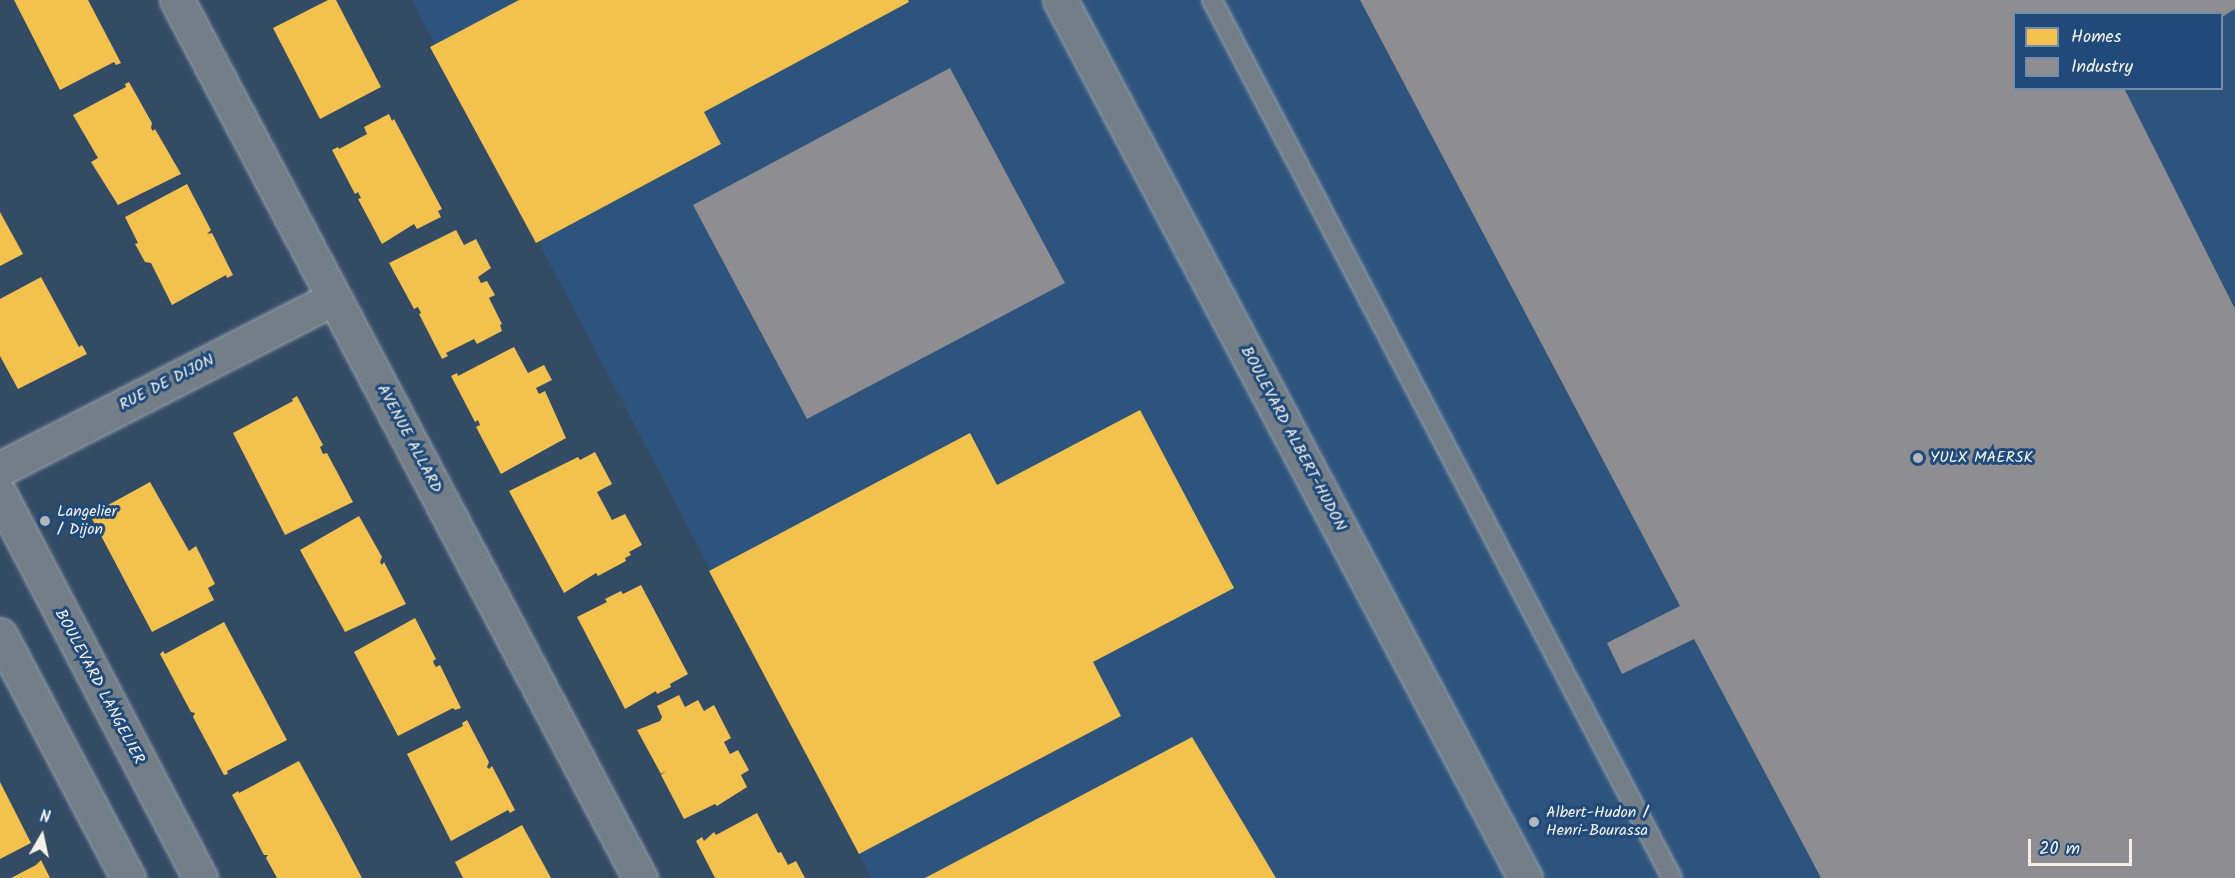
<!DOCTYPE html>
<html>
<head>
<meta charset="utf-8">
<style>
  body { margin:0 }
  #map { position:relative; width:2235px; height:878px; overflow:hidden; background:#344b65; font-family:Kalam,sans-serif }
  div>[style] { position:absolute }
  .built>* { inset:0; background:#2e547d }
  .homes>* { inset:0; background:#f2c14e }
  .industry>* { inset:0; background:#8d8d92 }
  .roads { filter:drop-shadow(0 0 2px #9ba5af) drop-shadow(0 0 2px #9ba5af) }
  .service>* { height:18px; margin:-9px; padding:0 9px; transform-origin:9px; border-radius:9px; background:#737e87 }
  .minor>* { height:33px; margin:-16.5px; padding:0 16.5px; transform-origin:16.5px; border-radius:16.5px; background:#737e87 }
  .tertiary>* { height:33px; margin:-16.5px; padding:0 16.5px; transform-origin:16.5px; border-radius:16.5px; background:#737e87 }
  .secondary>* { height:33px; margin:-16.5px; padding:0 16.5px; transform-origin:16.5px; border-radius:16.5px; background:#737e87 }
  .dots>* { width:16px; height:16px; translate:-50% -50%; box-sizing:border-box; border:3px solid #1f4a7a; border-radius:50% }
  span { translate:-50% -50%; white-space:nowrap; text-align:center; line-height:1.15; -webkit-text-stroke:6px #1f4a7a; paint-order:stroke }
  .street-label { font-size:16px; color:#f4f1e8 }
  .poi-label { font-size:16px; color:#f4f1e8 }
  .left { translate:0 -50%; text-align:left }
  .legend { position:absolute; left:2013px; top:12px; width:210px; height:78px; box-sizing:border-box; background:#1f4a7a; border:2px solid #748da6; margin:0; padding:8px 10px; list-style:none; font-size:18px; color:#f4f1e8 }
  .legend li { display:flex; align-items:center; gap:12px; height:30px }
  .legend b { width:30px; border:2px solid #748da6 }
  .north { position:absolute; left:12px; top:806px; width:60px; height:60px; -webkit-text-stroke:4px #1f4a7a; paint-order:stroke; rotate:9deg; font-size:16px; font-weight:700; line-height:24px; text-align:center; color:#f4f1e8 }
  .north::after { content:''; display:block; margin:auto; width:21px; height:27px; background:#f4f1e8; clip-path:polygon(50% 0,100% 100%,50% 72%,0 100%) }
  .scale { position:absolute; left:2028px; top:839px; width:104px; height:27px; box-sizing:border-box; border:3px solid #f4f1e8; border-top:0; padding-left:8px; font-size:18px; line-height:21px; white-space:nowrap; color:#f4f1e8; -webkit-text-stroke:4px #1f4a7a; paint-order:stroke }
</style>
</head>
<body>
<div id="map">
  <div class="built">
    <div style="clip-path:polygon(evenodd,412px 0,2235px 0,2235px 878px,872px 878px,412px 0,2014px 14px,2222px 14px,2222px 88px,2014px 88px,2014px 14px)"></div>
  </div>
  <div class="homes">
    <div style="clip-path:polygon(14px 0,88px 0,121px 63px,116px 65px,114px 62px,60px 90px)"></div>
    <div style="clip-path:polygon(328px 0,336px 0,381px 87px,320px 119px,273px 28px)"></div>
    <div style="clip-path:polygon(519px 0,908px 0,909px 2px,704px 112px,721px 144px,536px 243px,430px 47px)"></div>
    <div style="clip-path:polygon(129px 82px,152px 123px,151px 128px,153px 131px,155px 129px,181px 174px,118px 205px,91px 162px,98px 158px,73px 115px,126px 87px,125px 84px)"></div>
    <div style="clip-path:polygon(389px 114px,392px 121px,394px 119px,442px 209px,438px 211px,441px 217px,417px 229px,414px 224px,382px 244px,358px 199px,361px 198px,358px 192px,355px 194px,332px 150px,338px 147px,339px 149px,367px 134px,364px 127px)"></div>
    <div style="clip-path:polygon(187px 184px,211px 230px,207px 234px,212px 233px,233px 275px,227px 278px,226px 275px,172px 305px,151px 263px,145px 262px,135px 244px,138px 243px,125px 217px)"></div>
    <div style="clip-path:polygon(0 212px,23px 254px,0 266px)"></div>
    <div style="clip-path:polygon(456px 230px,464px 245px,476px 239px,491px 268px,478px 277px,481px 283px,487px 281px,495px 295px,489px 298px,502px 324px,500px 325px,502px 331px,477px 344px,474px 339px,446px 353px,448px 356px,442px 359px,419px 314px,421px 313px,418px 307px,414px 309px,389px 263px)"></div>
    <div style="clip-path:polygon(41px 277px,79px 347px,82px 345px,87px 354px,18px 389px,0 356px,0 299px)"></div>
    <div style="clip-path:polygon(514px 347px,528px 373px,544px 365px,552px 380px,536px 388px,539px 394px,545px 391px,566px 438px,501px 474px,476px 427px,480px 425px,478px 420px,475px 422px,451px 376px,457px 373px,458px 376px)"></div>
    <div style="clip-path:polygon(297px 396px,323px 445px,320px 447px,323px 454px,327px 453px,353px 502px,285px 535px,233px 433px,293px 401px,292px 399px)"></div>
    <div style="clip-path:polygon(1140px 410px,1234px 588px,1093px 662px,1121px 716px,859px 854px,709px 571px,970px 433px,997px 485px)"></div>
    <div style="clip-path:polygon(595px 452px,612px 484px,597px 492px,612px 520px,625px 514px,642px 545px,629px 552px,631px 555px,625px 558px,626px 561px,598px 576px,596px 573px,564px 593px,509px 491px,578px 457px,580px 460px)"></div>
    <div style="clip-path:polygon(150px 482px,189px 551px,196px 546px,215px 584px,208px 588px,214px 600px,152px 632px,90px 515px)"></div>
    <div style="clip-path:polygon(359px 516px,382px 557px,380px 562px,382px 565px,384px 562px,406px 604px,345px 632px,300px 550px)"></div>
    <div style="clip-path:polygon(641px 585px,688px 674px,670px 684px,671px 687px,657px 694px,656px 691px,625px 709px,577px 617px,607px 602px,605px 599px,621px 591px,623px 594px)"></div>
    <div style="clip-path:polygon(415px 618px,436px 659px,433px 661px,434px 664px,436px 667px,440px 665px,461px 708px,455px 710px,453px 708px,398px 736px,354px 652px)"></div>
    <div style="clip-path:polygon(224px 622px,287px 740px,227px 771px,228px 774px,224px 775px,193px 717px,195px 713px,191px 712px,160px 654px,163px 651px,165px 654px)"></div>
    <div style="clip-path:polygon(679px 695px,685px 707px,698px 700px,704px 711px,714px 705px,731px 738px,724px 742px,730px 754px,738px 750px,749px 770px,741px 775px,747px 787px,717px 806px,715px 804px,684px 819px,661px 775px,667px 770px,661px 774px,637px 730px,660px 721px,662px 717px,657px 706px)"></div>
    <div style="clip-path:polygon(467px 720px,489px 762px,487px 767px,489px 769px,492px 766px,515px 810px,510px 813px,508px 810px,451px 841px,407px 754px,463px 726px,462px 723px)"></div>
    <div style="clip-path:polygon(1192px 737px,1276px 878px,925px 878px)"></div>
    <div style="clip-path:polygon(299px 761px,332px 821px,362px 878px,277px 878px,266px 858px,268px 855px,264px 855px,232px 795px,238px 791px,239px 793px)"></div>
    <div style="clip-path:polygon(0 782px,31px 843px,0 859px)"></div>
    <div style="clip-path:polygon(757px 813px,778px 853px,781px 852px,788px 865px,796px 861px,805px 878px,715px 878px,696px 841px,702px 837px,704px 841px,714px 832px,716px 835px)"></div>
    <div style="clip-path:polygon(522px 825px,551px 878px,463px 878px,455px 862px)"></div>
    <div style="clip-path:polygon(41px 860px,50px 878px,11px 878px,36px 865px)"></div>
  </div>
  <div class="industry">
    <div style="clip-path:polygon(1360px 0,2235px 0,2235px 9px,2222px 17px,2222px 14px,2014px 14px,2014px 88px,2124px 88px,2235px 309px,2235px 878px,1821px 878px,1694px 639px,1622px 674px,1607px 643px,1680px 606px)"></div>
    <div style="clip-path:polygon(950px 68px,1065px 283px,807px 419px,693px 205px)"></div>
  </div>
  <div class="roads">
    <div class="service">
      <div style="left:1212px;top:0;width:991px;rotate:62.35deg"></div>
    </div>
    <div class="minor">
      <div style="left:177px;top:0;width:993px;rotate:62.2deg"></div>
      <div style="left:0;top:469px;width:375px;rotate:-27.1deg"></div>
    </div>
    <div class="tertiary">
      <div style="left:1060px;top:0;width:994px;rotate:62.09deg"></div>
    </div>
    <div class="secondary">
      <div style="left:0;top:495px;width:432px;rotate:62.4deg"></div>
      <div style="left:0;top:635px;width:275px;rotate:62.2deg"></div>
    </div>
  </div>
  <div class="dots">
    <div style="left:1918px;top:458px;background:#b1b7ba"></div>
    <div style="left:45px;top:521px;background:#b1b7ba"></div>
    <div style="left:1534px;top:822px;background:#b1b7ba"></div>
  </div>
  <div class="street-label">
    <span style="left:167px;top:383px;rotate:-27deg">RUE DE DIJON</span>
    <span style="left:409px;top:439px;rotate:62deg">AVENUE ALLARD</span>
    <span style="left:1293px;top:439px;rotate:62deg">BOULEVARD ALBERT-HUDON</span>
    <span style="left:99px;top:687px;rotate:62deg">BOULEVARD LANGELIER</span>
  </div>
  <div class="poi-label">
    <span class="left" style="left:1930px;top:458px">YULX MAERSK</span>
    <span class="left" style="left:57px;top:521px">Langelier<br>/ Dijon</span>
    <span class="left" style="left:1546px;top:822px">Albert-Hudon /<br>Henri-Bourassa</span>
  </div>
  <ul class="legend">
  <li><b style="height:16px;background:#f2c14e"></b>Homes</li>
  <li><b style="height:16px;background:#8d8d92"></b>Industry</li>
  </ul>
  <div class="north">N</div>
  <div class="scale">20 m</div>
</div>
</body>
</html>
